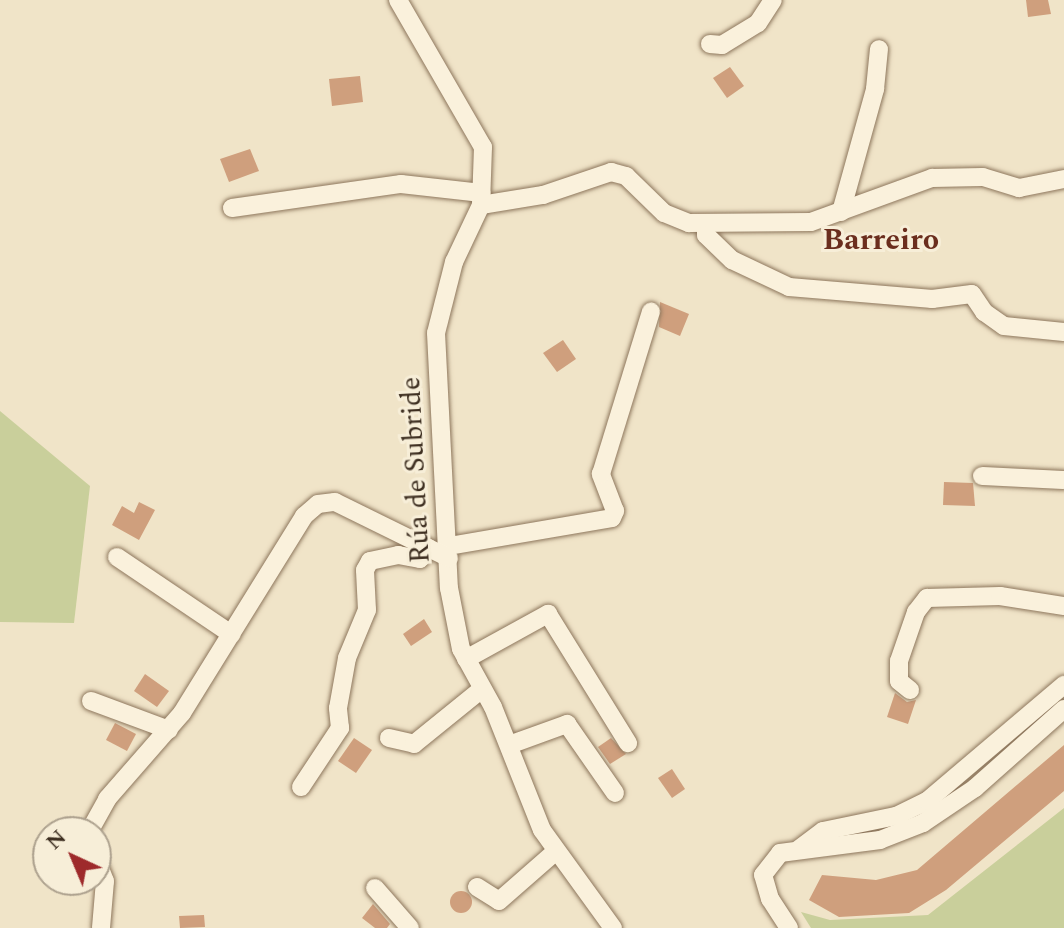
<!DOCTYPE html>
<html>
<head>
<meta charset="utf-8">
<style>
  body { margin:0 }
  #map { position:relative; width:1064px; height:928px; overflow:hidden; background:#f0e4c8; font-family:Spectral,serif }
  div>[style] { position:absolute }
  .green>* { inset:0; background:#c9cf9b }
  .building>* { inset:0; background:#cf9f7d }
  .round { border-radius:50% }
  .roads { filter:drop-shadow(0 0 2px #8d765c) drop-shadow(0 0 2px #8d765c) }
  .minor>* { height:18px; margin:-9px; padding:0 9px; transform-origin:9px; border-radius:9px; background:#faf1dc }
  span { translate:-50% -50%; white-space:nowrap; text-align:center; line-height:1.15; -webkit-text-stroke:6px #f7eed8; paint-order:stroke }
  .street-label { font-size:28px; color:#3d2e20 }
  .neighbourhood-label { font-size:30px; color:#6b2e1e; font-weight:700 }
  .north { position:absolute; left:32px; top:816px; width:80px; height:80px; box-sizing:border-box; background:#f7eed8; border:2px solid #ada18e; border-radius:50%; rotate:316deg; font-size:22px; font-weight:700; line-height:32px; text-align:center; color:#3d2e20 }
  .north::after { content:''; display:block; margin:auto; width:28px; height:36px; background:#9e2a2b; clip-path:polygon(50% 0,100% 100%,50% 72%,0 100%) }
</style>
</head>
<body>
<div id="map">
  <div class="green">
    <div style="clip-path:polygon(0 411px,90px 486px,74px 623px,0 622px)"></div>
    <div style="clip-path:polygon(1064px 808px,1064px 928px,811px 928px,801px 912px,830px 920px,928px 915px)"></div>
  </div>
  <div class="building">
    <div style="clip-path:polygon(1026px 0,1048px 0,1051px 14px,1028px 17px)"></div>
    <div style="clip-path:polygon(730px 67px,744px 86px,727px 98px,713px 78px)"></div>
    <div style="clip-path:polygon(360px 76px,363px 102px,332px 106px,329px 79px)"></div>
    <div style="clip-path:polygon(250px 149px,259px 171px,229px 182px,220px 159px)"></div>
    <div style="clip-path:polygon(660px 302px,689px 314px,680px 336px,659px 327px)"></div>
    <div style="clip-path:polygon(563px 340px,576px 359px,557px 372px,543px 353px)"></div>
    <div style="clip-path:polygon(944px 482px,973px 483px,975px 506px,943px 505px)"></div>
    <div style="clip-path:polygon(139px 502px,155px 510px,139px 540px,112px 525px,122px 506px,134px 513px)"></div>
    <div style="clip-path:polygon(424px 619px,432px 632px,411px 646px,403px 634px)"></div>
    <div style="clip-path:polygon(145px 674px,169px 691px,157px 707px,134px 691px)"></div>
    <div style="clip-path:polygon(895px 693px,907px 702px,916px 700px,908px 724px,887px 717px)"></div>
    <div style="clip-path:polygon(115px 723px,136px 734px,127px 751px,106px 740px)"></div>
    <div style="clip-path:polygon(354px 738px,372px 750px,356px 773px,338px 761px)"></div>
    <div style="clip-path:polygon(611px 738px,626px 754px,610px 764px,598px 747px)"></div>
    <div style="clip-path:polygon(1064px 745px,1064px 791px,946px 890px,909px 913px,839px 917px,809px 900px,822px 875px,876px 880px,917px 870px)"></div>
    <div style="clip-path:polygon(672px 769px,685px 789px,672px 798px,658px 778px)"></div>
    <div class="round" style="left:450px;top:891px;width:22px;height:22px"></div>
    <div style="clip-path:polygon(373px 904px,390px 924px,387px 928px,375px 928px,362px 918px)"></div>
    <div style="clip-path:polygon(204px 915px,205px 927px,180px 928px,179px 916px)"></div>
  </div>
  <div class="roads">
    <div class="minor">
      <div style="left:398px;top:0;width:170px;rotate:60deg"></div>
      <div style="left:483px;top:147px;width:58px;rotate:92deg"></div>
      <div style="left:481px;top:205px;width:63px;rotate:115.3deg"></div>
      <div style="left:454px;top:262px;width:73px;rotate:104.2deg"></div>
      <div style="left:436px;top:333px;width:255px;rotate:87.1deg"></div>
      <div style="left:449px;top:588px;width:62px;rotate:78.9deg"></div>
      <div style="left:461px;top:649px;width:66px;rotate:61.1deg"></div>
      <div style="left:493px;top:707px;width:132px;rotate:68.3deg"></div>
      <div style="left:542px;top:830px;width:121px;rotate:54.1deg"></div>
      <div style="left:710px;top:44px;width:12px;rotate:5deg"></div>
      <div style="left:722px;top:45px;width:42px;rotate:-31.4deg"></div>
      <div style="left:758px;top:23px;width:27px;rotate:-57deg"></div>
      <div style="left:481px;top:205px;width:63px;rotate:-9.2deg"></div>
      <div style="left:543px;top:195px;width:72px;rotate:-18.7deg"></div>
      <div style="left:611px;top:172px;width:16px;rotate:15deg"></div>
      <div style="left:626px;top:176px;width:53px;rotate:44.2deg"></div>
      <div style="left:664px;top:213px;width:27px;rotate:22deg"></div>
      <div style="left:689px;top:223px;width:122px;rotate:-0.5deg"></div>
      <div style="left:811px;top:222px;width:129px;rotate:-20deg"></div>
      <div style="left:932px;top:178px;width:51px;rotate:-1.1deg"></div>
      <div style="left:983px;top:177px;width:38px;rotate:17deg"></div>
      <div style="left:1019px;top:188px;width:46px;rotate:-11.3deg"></div>
      <div style="left:232px;top:208px;width:171px;rotate:-8.1deg"></div>
      <div style="left:401px;top:184px;width:81px;rotate:6.4deg"></div>
      <div style="left:841px;top:212px;width:128px;rotate:-74.5deg"></div>
      <div style="left:875px;top:89px;width:40px;rotate:-84.3deg"></div>
      <div style="left:706px;top:225px;width:10px;rotate:90deg"></div>
      <div style="left:706px;top:235px;width:36px;rotate:44deg"></div>
      <div style="left:732px;top:260px;width:63px;rotate:25.3deg"></div>
      <div style="left:789px;top:287px;width:144px;rotate:4.8deg"></div>
      <div style="left:932px;top:299px;width:40px;rotate:-7.1deg"></div>
      <div style="left:972px;top:294px;width:22px;rotate:56deg"></div>
      <div style="left:984px;top:312px;width:24px;rotate:35deg"></div>
      <div style="left:1004px;top:326px;width:60px;rotate:5.7deg"></div>
      <div style="left:982px;top:476px;width:82px;rotate:2.8deg"></div>
      <div style="left:449px;top:546px;width:165px;rotate:-9.7deg"></div>
      <div style="left:612px;top:518px;width:8px;rotate:-67deg"></div>
      <div style="left:615px;top:511px;width:40px;rotate:-111deg"></div>
      <div style="left:601px;top:474px;width:170px;rotate:-72.9deg"></div>
      <div style="left:117px;top:557px;width:138px;rotate:34deg"></div>
      <div style="left:466px;top:659px;width:94px;rotate:-28.8deg"></div>
      <div style="left:548px;top:614px;width:152px;rotate:58.2deg"></div>
      <div style="left:910px;top:690px;width:14px;rotate:-141deg"></div>
      <div style="left:899px;top:681px;width:20px;rotate:-90deg"></div>
      <div style="left:899px;top:661px;width:52px;rotate:-70.9deg"></div>
      <div style="left:916px;top:612px;width:18px;rotate:-52deg"></div>
      <div style="left:927px;top:598px;width:73px;rotate:-1.6deg"></div>
      <div style="left:1000px;top:596px;width:65px;rotate:8.9deg"></div>
      <div style="left:91px;top:701px;width:83px;rotate:20.4deg"></div>
      <div style="left:389px;top:738px;width:26px;rotate:13deg"></div>
      <div style="left:414px;top:744px;width:87px;rotate:-39deg"></div>
      <div style="left:509px;top:745px;width:62px;rotate:-19.9deg"></div>
      <div style="left:567px;top:724px;width:84px;rotate:55.2deg"></div>
      <div style="left:301px;top:787px;width:71px;rotate:-56.5deg"></div>
      <div style="left:340px;top:728px;width:20px;rotate:-96deg"></div>
      <div style="left:338px;top:708px;width:51px;rotate:-79.8deg"></div>
      <div style="left:347px;top:658px;width:52px;rotate:-67.4deg"></div>
      <div style="left:367px;top:610px;width:40px;rotate:-92.9deg"></div>
      <div style="left:365px;top:570px;width:10px;rotate:-61deg"></div>
      <div style="left:370px;top:561px;width:29px;rotate:-12deg"></div>
      <div style="left:398px;top:555px;width:22px;rotate:10deg"></div>
      <div style="left:420px;top:559px;width:14px;rotate:-54deg"></div>
      <div style="left:89px;top:832px;width:38px;rotate:-61deg"></div>
      <div style="left:107px;top:799px;width:114px;rotate:-48.9deg"></div>
      <div style="left:182px;top:713px;width:232px;rotate:-58.2deg"></div>
      <div style="left:304px;top:516px;width:18px;rotate:-41deg"></div>
      <div style="left:318px;top:504px;width:17px;rotate:-7deg"></div>
      <div style="left:335px;top:502px;width:127px;rotate:26.2deg"></div>
      <div style="left:799px;top:849px;width:30px;rotate:-37deg"></div>
      <div style="left:823px;top:831px;width:75px;rotate:-11.6deg"></div>
      <div style="left:896px;top:816px;width:34px;rotate:-26deg"></div>
      <div style="left:927px;top:801px;width:180px;rotate:-40.3deg"></div>
      <div style="left:96px;top:858px;width:25px;rotate:69deg"></div>
      <div style="left:105px;top:881px;width:47px;rotate:94.9deg"></div>
      <div style="left:477px;top:887px;width:26px;rotate:32deg"></div>
      <div style="left:499px;top:901px;width:74px;rotate:-41.2deg"></div>
      <div style="left:375px;top:888px;width:53px;rotate:48.8deg"></div>
      <div style="left:789px;top:928px;width:35px;rotate:-123deg"></div>
      <div style="left:770px;top:899px;width:25px;rotate:-106deg"></div>
      <div style="left:763px;top:875px;width:28px;rotate:-52deg"></div>
      <div style="left:780px;top:853px;width:101px;rotate:-7.4deg"></div>
      <div style="left:880px;top:840px;width:46px;rotate:-21.6deg"></div>
      <div style="left:923px;top:823px;width:63px;rotate:-33.9deg"></div>
      <div style="left:975px;top:788px;width:119px;rotate:-41.6deg"></div>
    </div>
  </div>
  <div class="street-label">
    <span style="left:416px;top:470px;rotate:-93deg">Rúa de Subride</span>
  </div>
  <div class="neighbourhood-label">
    <span style="left:881px;top:240px">Barreiro</span>
  </div>
  <div class="north">N</div>
</div>
</body>
</html>
